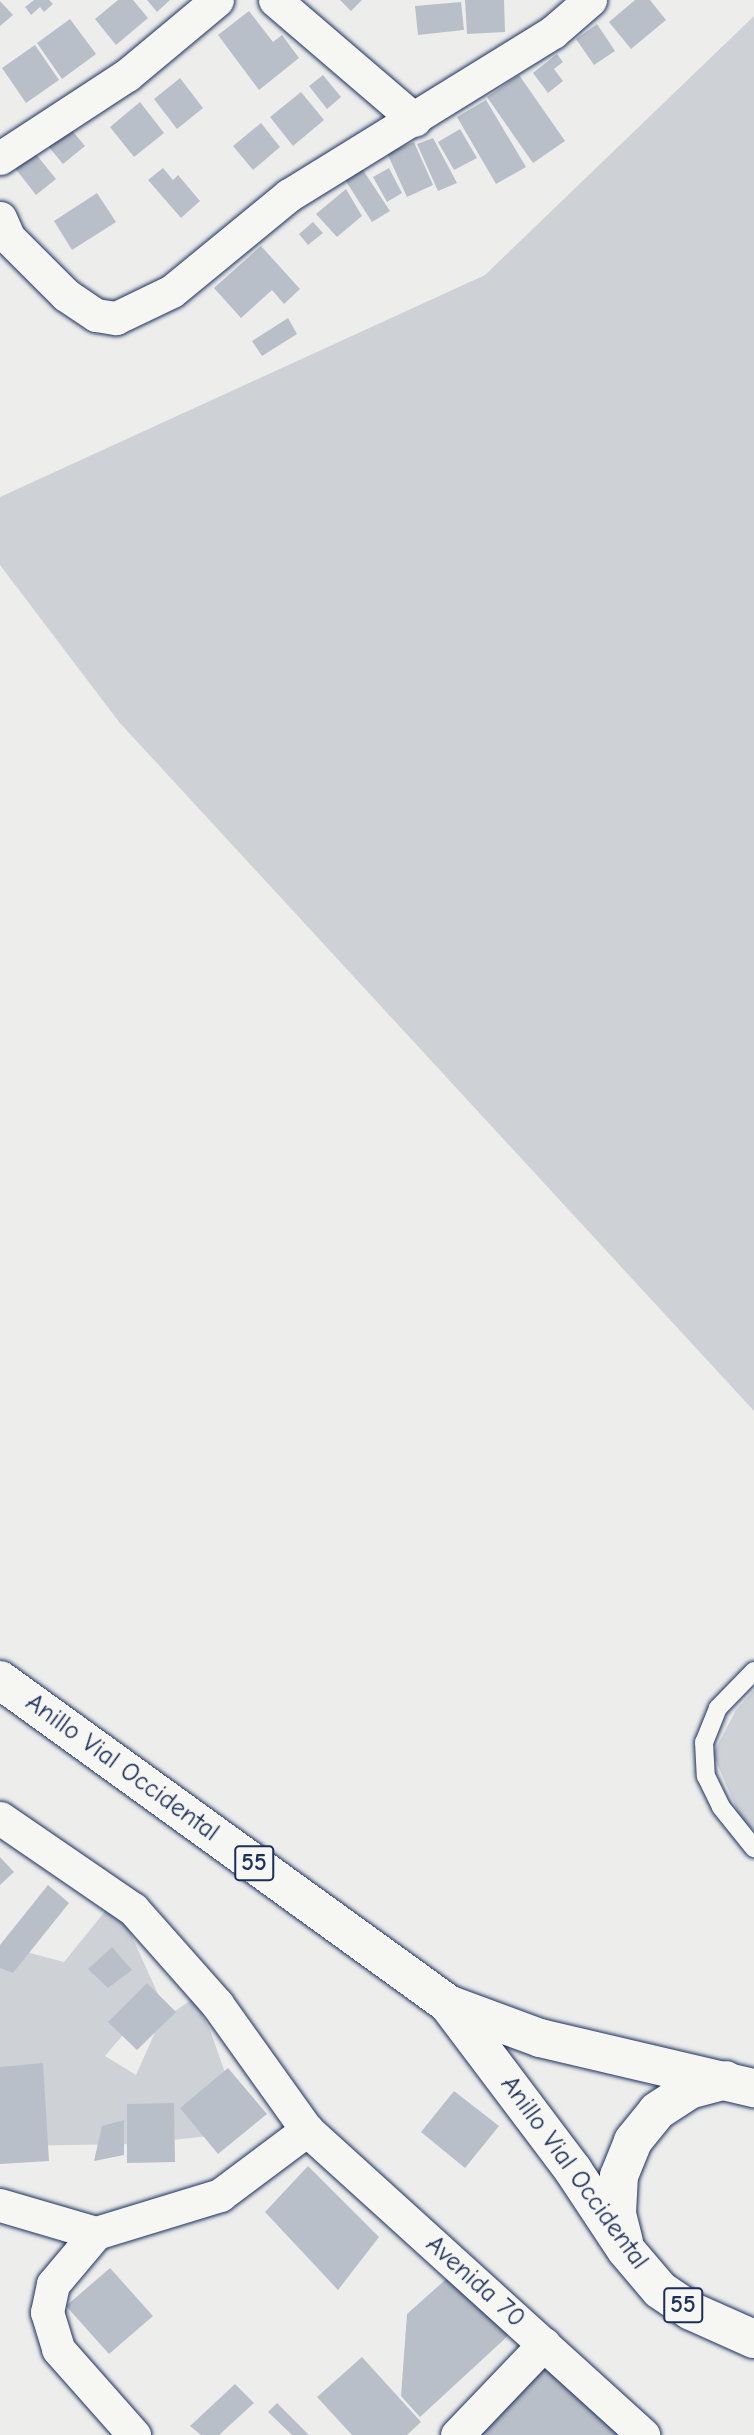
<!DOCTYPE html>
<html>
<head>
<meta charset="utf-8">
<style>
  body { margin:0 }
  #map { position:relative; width:754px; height:2435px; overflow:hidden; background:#edeeec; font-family:"Comic Neue",sans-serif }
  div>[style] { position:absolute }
  .green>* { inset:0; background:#ced2d7 }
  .building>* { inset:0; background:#b9bfc8 }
  .roads { filter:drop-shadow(0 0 2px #1b2f5e) drop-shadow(0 0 2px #1b2f5e) }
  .service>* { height:18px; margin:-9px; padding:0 9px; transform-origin:9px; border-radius:9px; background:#f6f6f2 }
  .minor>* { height:33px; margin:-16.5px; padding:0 16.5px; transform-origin:16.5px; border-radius:16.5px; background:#f6f6f2 }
  .trunk>* { height:38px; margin:-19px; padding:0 19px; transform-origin:19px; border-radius:19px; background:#f6f6f2 }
  span { translate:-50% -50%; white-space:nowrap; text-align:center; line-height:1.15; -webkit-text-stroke:6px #f6f6f2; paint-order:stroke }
  .shield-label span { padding:2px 5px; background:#f6f6f2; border:2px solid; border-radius:5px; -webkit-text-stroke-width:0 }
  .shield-label { font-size:24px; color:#1b2f5e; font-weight:700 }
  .street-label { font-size:26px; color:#1b2f5e }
</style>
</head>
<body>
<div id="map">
  <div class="green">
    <div style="clip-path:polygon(754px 16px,754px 1411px,119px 722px,0 565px,0 497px,485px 275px)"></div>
    <div style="clip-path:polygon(754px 1690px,754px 1830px,741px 1819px,713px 1754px,736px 1710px)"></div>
    <div style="clip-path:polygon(115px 1899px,158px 1994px,105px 2056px,136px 2075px,160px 2021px,193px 1999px,210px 2030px,246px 2132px,136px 2144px,0 2146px,0 1945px,64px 1962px)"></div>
  </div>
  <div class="building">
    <div style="clip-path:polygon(34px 0,49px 0,53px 4px,44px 12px,40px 7px,31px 15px,25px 7px)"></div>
    <div style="clip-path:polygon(118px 0,133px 0,148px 18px,116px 45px,95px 19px)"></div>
    <div style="clip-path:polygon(147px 0,170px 0,157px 12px)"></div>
    <div style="clip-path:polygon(340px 0,362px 0,351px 11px)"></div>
    <div style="clip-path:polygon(465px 0,504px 0,505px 32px,467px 34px)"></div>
    <div style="clip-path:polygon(635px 0,650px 0,666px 20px,631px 49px,609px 22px)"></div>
    <div style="clip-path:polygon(0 1px,13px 15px,0 26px)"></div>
    <div style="clip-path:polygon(461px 2px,464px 30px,418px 35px,415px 6px)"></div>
    <div style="clip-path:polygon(249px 11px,273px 42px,282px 35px,299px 58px,259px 90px,218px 35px)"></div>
    <div style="clip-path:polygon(70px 19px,96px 54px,62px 79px,37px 43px)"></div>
    <div style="clip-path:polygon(597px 24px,615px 51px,594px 65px,576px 39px)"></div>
    <div style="clip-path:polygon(35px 45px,59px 80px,26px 103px,2px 68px)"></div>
    <div style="clip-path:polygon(557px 54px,563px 62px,554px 69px,563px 81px,548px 93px,533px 73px)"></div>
    <div style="clip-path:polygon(323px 75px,341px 97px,327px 109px,309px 86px)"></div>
    <div style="clip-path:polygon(519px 75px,565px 141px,533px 163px,487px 97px)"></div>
    <div style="clip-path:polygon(180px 78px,203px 108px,177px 129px,154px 99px)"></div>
    <div style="clip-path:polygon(301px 92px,324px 120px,293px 146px,270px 117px)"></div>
    <div style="clip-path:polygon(486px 100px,526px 167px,496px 184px,457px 117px)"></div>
    <div style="clip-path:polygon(140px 102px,164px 133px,134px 157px,110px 127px)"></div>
    <div style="clip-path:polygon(261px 123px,280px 147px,253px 170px,233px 146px)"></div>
    <div style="clip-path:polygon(70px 128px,85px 146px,63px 164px,48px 146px)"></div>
    <div style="clip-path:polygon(460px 129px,477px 158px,454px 170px,438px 142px)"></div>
    <div style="clip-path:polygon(433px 138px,457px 183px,438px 191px,417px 144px)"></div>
    <div style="clip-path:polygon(414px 142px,433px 185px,407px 197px,387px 153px)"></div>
    <div style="clip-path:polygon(35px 153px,56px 179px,36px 195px,15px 168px)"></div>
    <div style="clip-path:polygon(357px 161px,390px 211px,372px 222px,340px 172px)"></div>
    <div style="clip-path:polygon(163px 168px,173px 180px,178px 175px,200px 201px,181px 218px,148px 180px)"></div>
    <div style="clip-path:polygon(389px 168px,402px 193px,387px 202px,373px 177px)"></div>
    <div style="clip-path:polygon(346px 189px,362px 216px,337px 237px,316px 214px)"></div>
    <div style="clip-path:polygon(97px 193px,116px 222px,72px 250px,54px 221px)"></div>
    <div style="clip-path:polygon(313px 222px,323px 233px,308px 245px,299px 234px)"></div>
    <div style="clip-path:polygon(261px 246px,300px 289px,284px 304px,272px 290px,241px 318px,214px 288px)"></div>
    <div style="clip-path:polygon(288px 318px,297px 334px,262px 356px,252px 341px)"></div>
    <div style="clip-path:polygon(0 1857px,14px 1872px,0 1885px)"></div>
    <div style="clip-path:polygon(48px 1885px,69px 1903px,13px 1973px,0 1968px,0 1945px)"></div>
    <div style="clip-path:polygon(112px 1947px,132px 1970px,108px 1988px,88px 1969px)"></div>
    <div style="clip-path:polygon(147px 1983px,176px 2012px,137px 2050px,108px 2022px)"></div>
    <div style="clip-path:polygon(43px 2063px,49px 2161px,0 2164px,0 2067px)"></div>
    <div style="clip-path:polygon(228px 2068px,267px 2114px,218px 2154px,180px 2108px)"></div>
    <div style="clip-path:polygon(454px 2091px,499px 2126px,465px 2168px,421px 2132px)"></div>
    <div style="clip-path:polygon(174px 2103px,175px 2162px,127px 2163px,127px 2104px)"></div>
    <div style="clip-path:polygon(124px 2120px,124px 2155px,94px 2161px,102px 2126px)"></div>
    <div style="clip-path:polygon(308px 2166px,379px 2237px,338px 2290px,265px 2212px)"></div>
    <div style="clip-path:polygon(110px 2268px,153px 2316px,109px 2354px,66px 2306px)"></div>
    <div style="clip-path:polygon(454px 2272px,510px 2334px,420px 2417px,401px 2396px,407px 2314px)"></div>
    <div style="clip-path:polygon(542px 2356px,628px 2435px,469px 2435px)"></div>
    <div style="clip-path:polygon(362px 2357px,421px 2422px,407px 2435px,352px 2435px,317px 2397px)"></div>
    <div style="clip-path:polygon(235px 2384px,254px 2403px,219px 2435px,201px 2435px,190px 2426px)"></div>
    <div style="clip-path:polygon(277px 2403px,309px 2435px,292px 2435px,268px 2412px)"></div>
  </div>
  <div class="roads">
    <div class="service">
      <div style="left:754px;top:1671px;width:52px;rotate:134.2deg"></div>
      <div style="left:718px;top:1708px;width:37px;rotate:112deg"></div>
      <div style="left:704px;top:1742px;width:34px;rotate:87deg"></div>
      <div style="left:706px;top:1776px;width:34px;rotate:64deg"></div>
      <div style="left:721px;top:1807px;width:53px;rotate:51.2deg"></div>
    </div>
    <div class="minor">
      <div style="left:275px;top:0;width:184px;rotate:40.6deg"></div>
      <div style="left:0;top:158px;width:152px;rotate:-33.2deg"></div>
      <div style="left:127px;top:75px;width:117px;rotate:-39.8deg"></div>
      <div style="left:0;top:218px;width:22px;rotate:66deg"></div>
      <div style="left:9px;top:238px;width:81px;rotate:45deg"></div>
      <div style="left:66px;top:295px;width:36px;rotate:34deg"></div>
      <div style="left:96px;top:315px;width:20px;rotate:9deg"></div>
      <div style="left:116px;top:318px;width:62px;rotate:-25.7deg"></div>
      <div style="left:172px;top:291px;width:151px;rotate:-39.4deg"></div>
      <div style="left:289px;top:195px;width:310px;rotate:-31.7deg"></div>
      <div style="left:553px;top:32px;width:49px;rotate:-40.9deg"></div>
      <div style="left:0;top:1818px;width:161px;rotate:34.4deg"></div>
      <div style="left:133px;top:1909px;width:127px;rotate:48.5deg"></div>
      <div style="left:217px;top:2004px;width:155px;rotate:54.5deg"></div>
      <div style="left:307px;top:2130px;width:454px;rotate:42.2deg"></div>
      <div style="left:0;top:2205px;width:100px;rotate:16.3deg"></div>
      <div style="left:96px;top:2233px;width:130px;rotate:-17deg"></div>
      <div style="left:220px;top:2195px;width:109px;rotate:-36.8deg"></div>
      <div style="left:96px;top:2233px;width:67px;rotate:130.1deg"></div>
      <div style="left:53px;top:2284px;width:29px;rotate:102deg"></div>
      <div style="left:47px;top:2312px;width:39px;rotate:73deg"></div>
      <div style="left:58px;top:2349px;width:115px;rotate:48.5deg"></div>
      <div style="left:457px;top:2435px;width:126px;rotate:-46.3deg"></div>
    </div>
    <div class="trunk">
      <div style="left:0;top:1680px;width:553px;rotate:35.87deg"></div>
      <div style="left:448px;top:2004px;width:98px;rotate:20.3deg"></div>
      <div style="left:540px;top:2038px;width:220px;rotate:13.2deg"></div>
      <div style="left:448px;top:2004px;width:208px;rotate:53deg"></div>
      <div style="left:573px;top:2170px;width:96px;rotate:56.5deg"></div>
      <div style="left:626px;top:2250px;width:52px;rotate:49.6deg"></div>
      <div style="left:660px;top:2290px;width:37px;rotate:34deg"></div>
      <div style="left:691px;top:2311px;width:69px;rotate:24deg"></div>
      <div style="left:624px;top:2242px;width:30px;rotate:-104deg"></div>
      <div style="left:617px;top:2213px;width:37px;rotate:-87deg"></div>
      <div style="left:619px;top:2176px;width:38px;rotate:-68deg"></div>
      <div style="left:633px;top:2141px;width:38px;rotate:-51deg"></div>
      <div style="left:657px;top:2111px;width:38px;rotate:-33deg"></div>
      <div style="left:689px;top:2090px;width:38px;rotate:-15deg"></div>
    </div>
  </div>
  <div class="shield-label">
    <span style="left:254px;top:1863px">55</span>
    <span style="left:683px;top:2305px">55</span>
  </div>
  <div class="street-label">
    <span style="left:122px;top:1768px;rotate:36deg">Anillo Vial Occidental</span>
    <span style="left:574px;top:2173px;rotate:54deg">Anillo Vial Occidental</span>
    <span style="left:475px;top:2282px;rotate:42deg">Avenida 70</span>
  </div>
</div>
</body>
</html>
